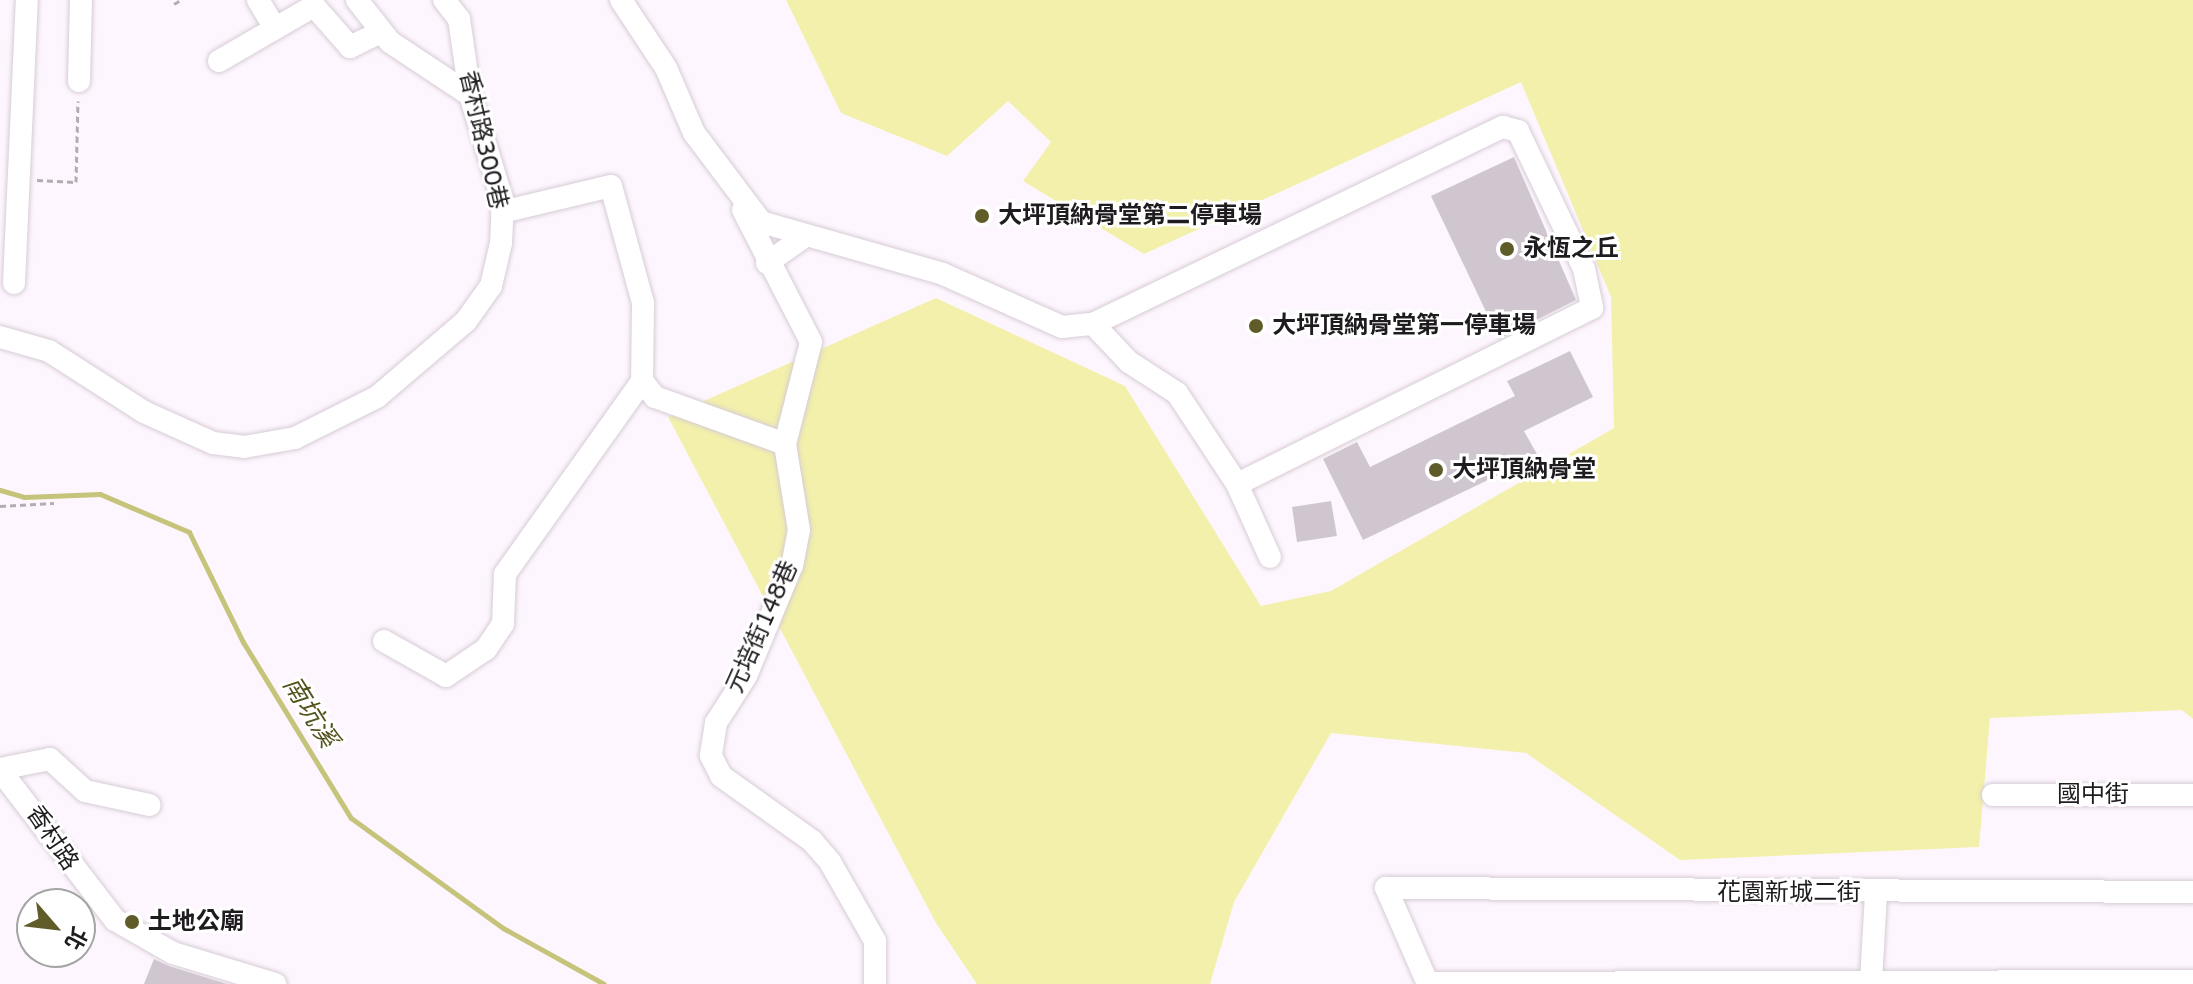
<!DOCTYPE html>
<html>
<head>
<meta charset="utf-8">
<style>
  body { margin:0 }
  #map { position:relative; width:2193px; height:984px; overflow:hidden; background:#fef6fe; font-family:"Varela Round","Noto Sans TC",sans-serif }
  div>[style] { position:absolute }
  .green>* { inset:0; background:#f2f0aa }
  .stream>* { height:5px; margin:-2.5px; padding:0 2.5px; transform-origin:2.5px; border-radius:2.5px; background:#c6c37b }
  .building>* { inset:0; background:#d0c6cf }
  .path>* { height:3px; margin-top:-1.5px; transform-origin:0; background:repeating-linear-gradient(90deg,#b3acb3 0 6px,transparent 0 10px) }
  .roads { filter:drop-shadow(0 0 2px #d6ccd6) drop-shadow(0 0 2px #d6ccd6) }
  .minor>* { height:22px; margin:-11px; padding:0 11px; transform-origin:11px; border-radius:11px; background:#fff }
  .dots>* { width:22px; height:22px; translate:-50% -50%; box-sizing:border-box; border:4px solid #fff; border-radius:50% }
  span { translate:-50% -50%; white-space:nowrap; text-align:center; line-height:1.15; -webkit-text-stroke:6px #fff; paint-order:stroke }
  .street-label { font-size:24px; color:#1f1c1f }
  .poi-label { font-size:24px; color:#1f1c1f; font-weight:700 }
  .left { translate:0 -50%; text-align:left }
  .water-label { font-size:26px; color:#55531d; font-style:italic }
  .north { position:absolute; left:16px; top:888px; width:80px; height:80px; box-sizing:border-box; background:#fff; border:2px solid #a5a4a5; border-radius:50%; rotate:118deg; font-size:22px; font-weight:700; line-height:32px; text-align:center; color:#1f1c1f }
  .north::after { content:''; display:block; margin:auto; width:28px; height:36px; background:#5f5c29; clip-path:polygon(50% 0,100% 100%,50% 72%,0 100%) }
</style>
</head>
<body>
<div id="map">
  <div class="green">
    <div style="clip-path:polygon(786px 0,2193px 0,2193px 719px,2182px 710px,1990px 718px,1979px 847px,1680px 860px,1526px 753px,1331px 733px,1234px 902px,1210px 984px,977px 984px,936px 923px,668px 417px,936px 298px,1125px 386px,1261px 606px,1331px 591px,1614px 428px,1611px 297px,1521px 82px,1144px 254px,1023px 181px,1051px 142px,1008px 101px,947px 156px,841px 113px)"></div>
  </div>
  <div class="stream">
    <div style="left:0;top:490px;width:25px;rotate:16deg"></div>
    <div style="left:24px;top:497px;width:76px;rotate:-2.3deg"></div>
    <div style="left:100px;top:494px;width:97px;rotate:23.1deg"></div>
    <div style="left:189px;top:532px;width:123px;rotate:63.9deg"></div>
    <div style="left:243px;top:642px;width:206px;rotate:58.5deg"></div>
    <div style="left:351px;top:818px;width:188px;rotate:35.9deg"></div>
    <div style="left:503px;top:928px;width:115px;rotate:29deg"></div>
  </div>
  <div class="building">
    <div style="clip-path:polygon(1514px 157px,1576px 300px,1499px 339px,1431px 196px)"></div>
    <div style="clip-path:polygon(1570px 351px,1593px 397px,1524px 431px,1538px 456px,1363px 540px,1323px 459px,1357px 442px,1370px 467px,1515px 396px,1507px 381px)"></div>
    <div style="clip-path:polygon(1331px 501px,1337px 536px,1297px 542px,1292px 507px)"></div>
    <div style="clip-path:polygon(154px 959px,169px 966px,227px 984px,144px 984px)"></div>
  </div>
  <div class="path">
    <div style="left:174px;top:4px;width:8px;rotate:-30deg"></div>
    <div style="left:37px;top:180px;width:39px;rotate:3deg"></div>
    <div style="left:76px;top:182px;width:81px;rotate:-88.6deg"></div>
    <div style="left:0;top:506px;width:54px;rotate:-3.2deg"></div>
  </div>
  <div class="roads">
    <div class="minor">
      <div style="left:258px;top:0;width:33px;rotate:59deg"></div>
      <div style="left:357px;top:0;width:53px;rotate:51.8deg"></div>
      <div style="left:390px;top:42px;width:96px;rotate:33.5deg"></div>
      <div style="left:621px;top:0;width:82px;rotate:56.5deg"></div>
      <div style="left:666px;top:68px;width:71px;rotate:66.7deg"></div>
      <div style="left:694px;top:133px;width:111px;rotate:53deg"></div>
      <div style="left:761px;top:222px;width:189px;rotate:15.9deg"></div>
      <div style="left:943px;top:274px;width:130px;rotate:24deg"></div>
      <div style="left:1062px;top:327px;width:31px;rotate:-6deg"></div>
      <div style="left:1093px;top:324px;width:455px;rotate:-25.7deg"></div>
      <div style="left:1503px;top:127px;width:16px;rotate:15deg"></div>
      <div style="left:1518px;top:131px;width:153px;rotate:64.4deg"></div>
      <div style="left:1584px;top:269px;width:40px;rotate:78deg"></div>
      <div style="left:1592px;top:308px;width:396px;rotate:153.6deg"></div>
      <div style="left:219px;top:61px;width:110px;rotate:-30.1deg"></div>
      <div style="left:314px;top:6px;width:55px;rotate:48.7deg"></div>
      <div style="left:350px;top:47px;width:34px;rotate:-26deg"></div>
      <div style="left:79px;top:81px;width:81px;rotate:-88.6deg"></div>
      <div style="left:743px;top:210px;width:148px;rotate:62.7deg"></div>
      <div style="left:811px;top:342px;width:105px;rotate:104.3deg"></div>
      <div style="left:785px;top:444px;width:87px;rotate:80.8deg"></div>
      <div style="left:799px;top:530px;width:36px;rotate:101deg"></div>
      <div style="left:792px;top:565px;width:120px;rotate:112.5deg"></div>
      <div style="left:746px;top:676px;width:56px;rotate:122.6deg"></div>
      <div style="left:716px;top:723px;width:33px;rotate:99deg"></div>
      <div style="left:711px;top:756px;width:22px;rotate:63deg"></div>
      <div style="left:721px;top:776px;width:112px;rotate:35.5deg"></div>
      <div style="left:812px;top:841px;width:28px;rotate:49deg"></div>
      <div style="left:830px;top:862px;width:91px;rotate:60.3deg"></div>
      <div style="left:875px;top:941px;width:43px;rotate:90deg"></div>
      <div style="left:502px;top:212px;width:112px;rotate:-13.4deg"></div>
      <div style="left:611px;top:186px;width:121px;rotate:74.7deg"></div>
      <div style="left:643px;top:303px;width:78px;rotate:90.7deg"></div>
      <div style="left:642px;top:381px;width:21px;rotate:51deg"></div>
      <div style="left:655px;top:397px;width:138px;rotate:19.9deg"></div>
      <div style="left:767px;top:263px;width:45px;rotate:-35.1deg"></div>
      <div style="left:14px;top:283px;width:283px;rotate:-87.4deg"></div>
      <div style="left:1093px;top:324px;width:52px;rotate:46.5deg"></div>
      <div style="left:1129px;top:362px;width:57px;rotate:32.9deg"></div>
      <div style="left:1177px;top:393px;width:109px;rotate:56.6deg"></div>
      <div style="left:1237px;top:484px;width:80px;rotate:65.7deg"></div>
      <div style="left:0;top:337px;width:51px;rotate:15.9deg"></div>
      <div style="left:49px;top:351px;width:113px;rotate:32.7deg"></div>
      <div style="left:144px;top:412px;width:76px;rotate:24.2deg"></div>
      <div style="left:213px;top:443px;width:31px;rotate:7deg"></div>
      <div style="left:244px;top:447px;width:52px;rotate:-10deg"></div>
      <div style="left:295px;top:438px;width:92px;rotate:-26.6deg"></div>
      <div style="left:377px;top:397px;width:117px;rotate:-40.5deg"></div>
      <div style="left:466px;top:321px;width:43px;rotate:-54.5deg"></div>
      <div style="left:491px;top:286px;width:44px;rotate:-76.9deg"></div>
      <div style="left:501px;top:243px;width:41px;rotate:-87.2deg"></div>
      <div style="left:503px;top:202px;width:112px;rotate:-107.1deg"></div>
      <div style="left:470px;top:95px;width:77px;rotate:-98.2deg"></div>
      <div style="left:459px;top:19px;width:24px;rotate:-128deg"></div>
      <div style="left:384px;top:641px;width:71px;rotate:29.4deg"></div>
      <div style="left:446px;top:676px;width:48px;rotate:-34deg"></div>
      <div style="left:486px;top:649px;width:30px;rotate:-56deg"></div>
      <div style="left:503px;top:624px;width:50px;rotate:-87.7deg"></div>
      <div style="left:505px;top:574px;width:237px;rotate:-54.6deg"></div>
      <div style="left:0;top:769px;width:51px;rotate:-11.3deg"></div>
      <div style="left:50px;top:759px;width:47px;rotate:42.4deg"></div>
      <div style="left:85px;top:791px;width:66px;rotate:12.3deg"></div>
      <div style="left:0;top:770px;width:189px;rotate:52.5deg"></div>
      <div style="left:115px;top:920px;width:67px;rotate:29.6deg"></div>
      <div style="left:173px;top:953px;width:107px;rotate:16.9deg"></div>
      <div style="left:1993px;top:795px;width:200px"></div>
      <div style="left:1871px;top:981px;width:88px;rotate:-86.7deg"></div>
      <div style="left:1428px;top:983px;width:765px;rotate:-0.15deg"></div>
      <div style="left:1428px;top:984px;width:105px;rotate:-113.6deg"></div>
      <div style="left:1386px;top:888px;width:807px;rotate:0.28deg"></div>
    </div>
  </div>
  <div class="dots">
    <div style="left:982px;top:216px;background:#5f5c29"></div>
    <div style="left:1507px;top:249px;background:#5f5c29"></div>
    <div style="left:1256px;top:326px;background:#5f5c29"></div>
    <div style="left:1436px;top:470px;background:#5f5c29"></div>
    <div style="left:132px;top:922px;background:#5f5c29"></div>
  </div>
  <div class="street-label">
    <span style="left:483px;top:140px;rotate:77deg">香村路300巷</span>
    <span style="left:762px;top:627px;rotate:-66deg">元培街148巷</span>
    <span style="left:2093px;top:795px">國中街</span>
    <span style="left:52px;top:838px;rotate:56deg">香村路</span>
    <span style="left:1789px;top:893px">花園新城二街</span>
  </div>
  <div class="poi-label">
    <span class="left" style="left:998px;top:216px">大坪頂納骨堂第二停車場</span>
    <span class="left" style="left:1523px;top:249px">永恆之丘</span>
    <span class="left" style="left:1272px;top:326px">大坪頂納骨堂第一停車場</span>
    <span class="left" style="left:1452px;top:470px">大坪頂納骨堂</span>
    <span class="left" style="left:148px;top:922px">土地公廟</span>
  </div>
  <div class="water-label">
    <span style="left:310px;top:712px;rotate:58deg">南坑溪</span>
  </div>
  <div class="north">北</div>
</div>
</body>
</html>
